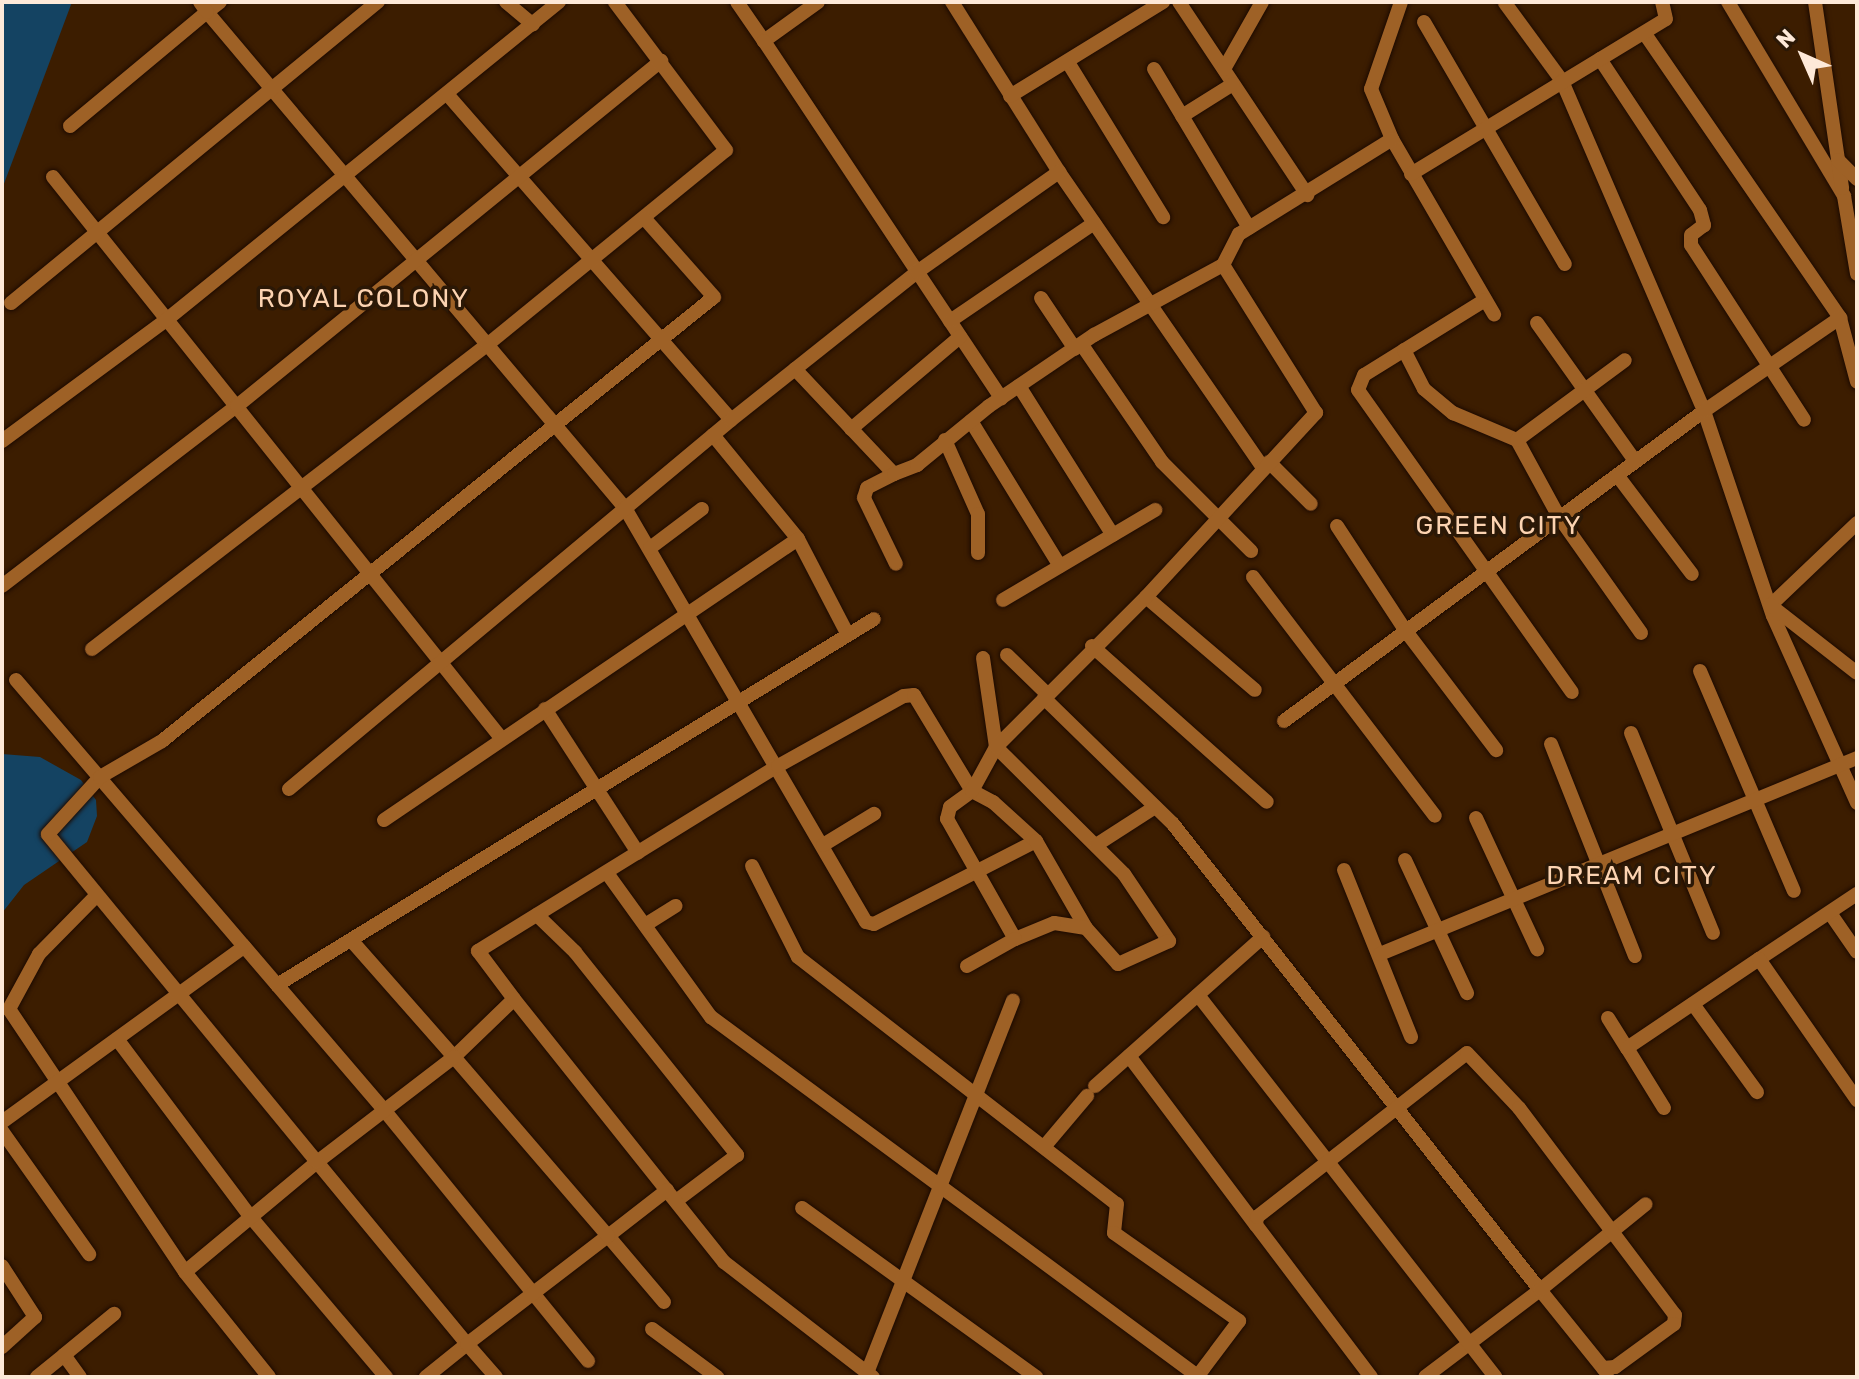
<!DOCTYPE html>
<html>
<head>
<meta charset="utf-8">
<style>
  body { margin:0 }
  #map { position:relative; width:1859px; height:1379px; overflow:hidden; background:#3c1d00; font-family:Rubik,sans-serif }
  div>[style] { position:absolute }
  .water>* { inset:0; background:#144362 }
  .roads { filter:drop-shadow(0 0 2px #1c0a00) drop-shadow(0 0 2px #1c0a00) }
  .street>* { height:14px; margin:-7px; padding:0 7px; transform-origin:7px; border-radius:7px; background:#9e6126 }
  span { translate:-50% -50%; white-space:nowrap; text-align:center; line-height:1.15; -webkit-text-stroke:7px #2b1806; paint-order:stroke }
  .neighbourhood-label { font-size:26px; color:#fcd3b1; letter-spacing:2px }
  .frame { position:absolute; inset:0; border:4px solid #fee9d8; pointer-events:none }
  .north { position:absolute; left:1763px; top:16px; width:80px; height:80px; -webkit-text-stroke:6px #2b1806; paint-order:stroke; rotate:315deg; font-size:22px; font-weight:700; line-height:32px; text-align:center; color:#fee9d8 }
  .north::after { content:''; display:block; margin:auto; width:28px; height:36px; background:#fee9d8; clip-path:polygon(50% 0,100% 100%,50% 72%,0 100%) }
</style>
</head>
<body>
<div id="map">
  <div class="water">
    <div style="clip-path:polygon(2px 2px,72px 2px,2px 189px)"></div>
    <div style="clip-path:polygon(2px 754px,40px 757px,81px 780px,96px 800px,97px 816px,87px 842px,24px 885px,2px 913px)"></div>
  </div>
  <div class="roads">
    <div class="street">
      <div style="left:220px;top:2px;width:16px;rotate:142deg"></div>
      <div style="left:207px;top:12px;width:649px;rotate:49.88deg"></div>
      <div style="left:625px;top:508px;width:479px;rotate:59.8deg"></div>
      <div style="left:866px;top:922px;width:8px;rotate:14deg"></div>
      <div style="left:874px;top:924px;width:182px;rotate:-27.1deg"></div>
      <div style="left:506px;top:2px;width:35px;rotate:40deg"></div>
      <div style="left:737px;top:2px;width:47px;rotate:55.3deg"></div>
      <div style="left:818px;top:2px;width:67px;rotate:144.2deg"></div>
      <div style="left:764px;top:41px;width:429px;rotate:56.4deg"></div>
      <div style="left:952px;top:2px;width:201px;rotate:57.8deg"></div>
      <div style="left:1059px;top:172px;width:359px;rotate:55.4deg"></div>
      <div style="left:1179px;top:2px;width:232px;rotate:56.4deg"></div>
      <div style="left:1401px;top:2px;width:92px;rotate:109deg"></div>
      <div style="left:1371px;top:89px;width:54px;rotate:67.2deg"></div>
      <div style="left:1392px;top:139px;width:203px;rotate:59.8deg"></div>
      <div style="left:1728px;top:2px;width:226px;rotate:59.1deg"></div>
      <div style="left:1844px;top:196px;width:79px;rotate:80.5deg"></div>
      <div style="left:1815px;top:2px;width:188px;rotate:81.7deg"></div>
      <div style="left:1505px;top:3px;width:97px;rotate:53.8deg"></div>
      <div style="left:1562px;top:81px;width:359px;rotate:66.7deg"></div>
      <div style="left:1704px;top:411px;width:216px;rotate:71.4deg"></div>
      <div style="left:1773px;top:616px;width:205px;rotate:65.8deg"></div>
      <div style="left:1424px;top:22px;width:280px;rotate:59.8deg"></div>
      <div style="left:1645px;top:34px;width:345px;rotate:55.5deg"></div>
      <div style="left:1840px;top:318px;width:66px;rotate:75.1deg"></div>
      <div style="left:1600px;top:59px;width:181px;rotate:56.5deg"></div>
      <div style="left:1700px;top:210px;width:16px;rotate:75deg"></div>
      <div style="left:1704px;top:225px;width:16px;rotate:142deg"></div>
      <div style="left:1691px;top:235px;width:10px;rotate:90deg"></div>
      <div style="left:1691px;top:245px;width:208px;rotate:57.1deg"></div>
      <div style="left:1069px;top:64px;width:180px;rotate:58.4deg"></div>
      <div style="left:1154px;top:69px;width:185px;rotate:59.1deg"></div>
      <div style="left:1224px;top:69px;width:77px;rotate:-60.4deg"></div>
      <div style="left:447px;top:94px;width:432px;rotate:48.9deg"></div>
      <div style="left:1010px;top:96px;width:180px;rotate:-31.6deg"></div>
      <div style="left:1182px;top:116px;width:60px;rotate:-32.1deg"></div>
      <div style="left:70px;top:126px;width:178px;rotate:-39.8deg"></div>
      <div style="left:207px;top:12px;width:12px;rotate:-125deg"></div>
      <div style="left:1838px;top:160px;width:27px;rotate:45deg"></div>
      <div style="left:1411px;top:174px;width:298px;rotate:-31.3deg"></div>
      <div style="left:1666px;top:19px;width:17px;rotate:-103deg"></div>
      <div style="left:53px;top:177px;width:719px;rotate:51.38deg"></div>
      <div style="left:1041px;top:298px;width:61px;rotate:56.3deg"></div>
      <div style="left:1485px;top:300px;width:142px;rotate:148.2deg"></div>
      <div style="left:1364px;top:375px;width:16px;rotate:112deg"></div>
      <div style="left:1358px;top:390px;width:370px;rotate:54.7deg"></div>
      <div style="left:11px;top:303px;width:475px;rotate:-39.4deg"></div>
      <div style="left:950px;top:321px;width:174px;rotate:-34.2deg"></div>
      <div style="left:1537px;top:323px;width:169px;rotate:54.6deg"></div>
      <div style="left:1082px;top:345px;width:142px;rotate:55.6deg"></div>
      <div style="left:1162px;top:462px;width:126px;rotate:45deg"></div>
      <div style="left:1404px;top:350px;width:44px;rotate:62.9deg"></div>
      <div style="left:1424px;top:389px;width:38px;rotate:40deg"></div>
      <div style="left:1453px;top:413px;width:69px;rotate:22.9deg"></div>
      <div style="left:1517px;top:440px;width:88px;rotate:61.4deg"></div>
      <div style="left:1559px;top:517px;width:142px;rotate:54.7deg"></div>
      <div style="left:795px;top:369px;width:144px;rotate:46.7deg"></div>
      <div style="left:894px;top:474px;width:30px;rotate:153deg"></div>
      <div style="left:867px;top:488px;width:10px;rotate:107deg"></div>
      <div style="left:864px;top:498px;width:73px;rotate:64.1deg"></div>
      <div style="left:1019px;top:386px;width:176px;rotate:57.8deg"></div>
      <div style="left:971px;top:421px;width:170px;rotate:58.5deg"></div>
      <div style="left:851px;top:429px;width:143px;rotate:-40.2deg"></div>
      <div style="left:713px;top:435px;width:134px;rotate:50.7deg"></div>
      <div style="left:798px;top:539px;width:108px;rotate:62.5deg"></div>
      <div style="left:945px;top:440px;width:81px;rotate:66deg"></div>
      <div style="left:978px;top:514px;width:39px;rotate:90deg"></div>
      <div style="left:1517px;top:440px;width:134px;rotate:-36.5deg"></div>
      <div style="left:2px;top:441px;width:202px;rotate:-36.4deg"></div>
      <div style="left:165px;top:321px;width:507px;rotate:-39deg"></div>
      <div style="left:1269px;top:462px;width:59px;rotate:45deg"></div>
      <div style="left:894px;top:474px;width:25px;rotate:-21deg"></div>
      <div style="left:917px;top:465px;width:93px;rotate:-39.3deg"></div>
      <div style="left:989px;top:406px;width:127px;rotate:-34.1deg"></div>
      <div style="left:1094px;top:335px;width:147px;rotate:-28.5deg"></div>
      <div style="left:1223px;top:265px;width:35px;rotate:-63deg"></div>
      <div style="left:1239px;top:234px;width:180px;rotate:-31.8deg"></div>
      <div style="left:1617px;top:475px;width:124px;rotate:52.9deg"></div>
      <div style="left:1337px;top:526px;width:124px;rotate:56.8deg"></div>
      <div style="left:1405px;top:630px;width:151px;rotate:52.8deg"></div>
      <div style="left:650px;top:548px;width:65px;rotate:-36.9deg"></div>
      <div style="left:1253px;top:577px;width:300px;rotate:52.7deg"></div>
      <div style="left:2px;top:586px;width:296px;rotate:-37.5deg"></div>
      <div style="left:237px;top:406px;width:547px;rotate:-39.13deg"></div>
      <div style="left:1146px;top:597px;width:143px;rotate:40.5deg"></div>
      <div style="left:1003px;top:600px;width:177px;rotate:-30.6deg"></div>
      <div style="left:1773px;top:603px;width:116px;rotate:-43.6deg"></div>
      <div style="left:1770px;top:605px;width:110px;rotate:38deg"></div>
      <div style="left:1092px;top:646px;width:234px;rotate:41.7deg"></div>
      <div style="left:92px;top:649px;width:498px;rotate:-37.6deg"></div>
      <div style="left:487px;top:345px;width:308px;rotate:-39.2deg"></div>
      <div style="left:726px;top:150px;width:185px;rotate:-126.9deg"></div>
      <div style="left:1007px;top:655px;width:56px;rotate:44.3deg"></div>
      <div style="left:983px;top:658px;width:90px;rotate:81.7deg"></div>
      <div style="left:996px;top:747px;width:180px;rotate:44.8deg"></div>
      <div style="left:1124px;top:874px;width:81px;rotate:56.1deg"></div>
      <div style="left:1169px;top:941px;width:56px;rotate:155.7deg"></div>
      <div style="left:1118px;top:964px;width:48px;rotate:-131.6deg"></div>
      <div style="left:1700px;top:671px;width:239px;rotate:66.9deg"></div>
      <div style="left:16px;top:680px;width:567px;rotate:49.43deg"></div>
      <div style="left:385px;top:1111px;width:322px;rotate:50.9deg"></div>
      <div style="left:1044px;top:698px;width:180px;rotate:44.3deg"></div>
      <div style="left:1173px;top:824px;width:593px;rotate:51.78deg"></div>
      <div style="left:1540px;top:1290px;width:144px;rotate:142.9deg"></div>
      <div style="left:545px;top:709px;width:171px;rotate:57.1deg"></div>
      <div style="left:1284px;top:721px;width:522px;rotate:-36.43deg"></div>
      <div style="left:1704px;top:411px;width:165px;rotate:-34.4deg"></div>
      <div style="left:1631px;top:733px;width:216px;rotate:67.7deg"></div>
      <div style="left:1551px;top:744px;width:228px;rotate:68.4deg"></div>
      <div style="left:289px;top:789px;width:576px;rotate:-39.86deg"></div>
      <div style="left:731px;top:420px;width:238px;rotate:-38.5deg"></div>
      <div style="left:917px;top:272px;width:174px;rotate:-35.2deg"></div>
      <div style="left:1476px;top:818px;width:145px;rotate:65deg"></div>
      <div style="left:384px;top:820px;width:500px;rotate:-34.17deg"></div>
      <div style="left:823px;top:845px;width:60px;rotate:-31.3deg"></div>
      <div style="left:1096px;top:845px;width:70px;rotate:-32.8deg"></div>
      <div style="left:1405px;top:860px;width:147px;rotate:65deg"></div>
      <div style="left:752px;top:866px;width:102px;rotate:63.2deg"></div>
      <div style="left:798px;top:957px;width:403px;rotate:37.8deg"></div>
      <div style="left:1117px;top:1204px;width:29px;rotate:96deg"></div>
      <div style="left:1114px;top:1233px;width:153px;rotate:35.1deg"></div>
      <div style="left:1239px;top:1321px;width:70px;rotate:126.9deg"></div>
      <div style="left:1344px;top:870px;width:180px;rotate:68.1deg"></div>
      <div style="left:607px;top:873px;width:178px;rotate:54.2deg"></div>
      <div style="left:711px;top:1017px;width:606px;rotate:36.42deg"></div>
      <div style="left:97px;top:895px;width:83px;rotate:134.5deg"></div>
      <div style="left:39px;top:954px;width:63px;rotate:118.6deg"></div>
      <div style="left:9px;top:1009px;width:316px;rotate:56.2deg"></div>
      <div style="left:1830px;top:913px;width:47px;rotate:55.3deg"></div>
      <div style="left:537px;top:915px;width:53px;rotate:44.2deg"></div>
      <div style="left:575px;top:952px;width:260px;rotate:51.4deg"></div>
      <div style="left:737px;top:1155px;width:76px;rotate:143deg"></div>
      <div style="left:645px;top:925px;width:36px;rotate:-32deg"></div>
      <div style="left:351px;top:940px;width:156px;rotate:48.6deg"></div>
      <div style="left:454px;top:1057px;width:83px;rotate:-44deg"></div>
      <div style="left:514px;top:999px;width:60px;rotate:-126.9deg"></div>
      <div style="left:478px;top:951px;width:352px;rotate:-31.7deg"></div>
      <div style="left:778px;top:766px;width:144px;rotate:-29.1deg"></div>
      <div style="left:904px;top:696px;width:10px;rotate:-6deg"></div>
      <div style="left:914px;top:695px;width:112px;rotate:58.9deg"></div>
      <div style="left:972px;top:791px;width:24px;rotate:28deg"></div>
      <div style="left:993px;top:802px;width:58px;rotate:42.2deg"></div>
      <div style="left:1036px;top:841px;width:100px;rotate:60.1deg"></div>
      <div style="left:1086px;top:928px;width:32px;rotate:-171deg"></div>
      <div style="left:1054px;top:923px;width:42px;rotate:157.7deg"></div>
      <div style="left:1015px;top:939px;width:138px;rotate:-119.5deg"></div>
      <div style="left:947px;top:819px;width:12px;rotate:-76deg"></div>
      <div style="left:950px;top:807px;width:27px;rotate:-36deg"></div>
      <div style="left:972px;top:791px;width:50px;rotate:-61.4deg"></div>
      <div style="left:996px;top:747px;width:212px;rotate:-45deg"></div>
      <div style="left:1146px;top:597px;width:251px;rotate:-47.3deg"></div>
      <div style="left:1316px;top:413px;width:175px;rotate:-122.1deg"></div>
      <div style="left:1380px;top:954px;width:516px;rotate:-22.34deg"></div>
      <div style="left:1759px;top:959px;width:118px;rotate:-33.6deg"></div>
      <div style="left:967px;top:966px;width:55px;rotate:-29.4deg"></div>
      <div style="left:277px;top:985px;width:700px;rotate:-31.51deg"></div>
      <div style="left:1198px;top:995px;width:484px;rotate:52.1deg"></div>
      <div style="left:514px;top:999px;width:337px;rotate:51.4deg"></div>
      <div style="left:724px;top:1262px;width:188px;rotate:37.7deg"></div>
      <div style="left:1693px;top:1004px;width:109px;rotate:54deg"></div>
      <div style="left:1608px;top:1018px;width:36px;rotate:58deg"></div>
      <div style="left:117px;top:1039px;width:221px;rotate:53.1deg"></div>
      <div style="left:250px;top:1216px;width:211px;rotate:49.8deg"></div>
      <div style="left:1129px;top:1056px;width:211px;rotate:53.1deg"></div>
      <div style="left:1095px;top:1086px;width:225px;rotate:-41.6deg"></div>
      <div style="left:1664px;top:1108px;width:70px;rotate:-121.7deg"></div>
      <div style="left:1627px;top:1048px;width:159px;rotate:-34deg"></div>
      <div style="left:1759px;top:959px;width:172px;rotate:55.2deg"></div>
      <div style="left:2px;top:1122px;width:299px;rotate:-35.9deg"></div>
      <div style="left:2px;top:1131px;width:151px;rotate:54.7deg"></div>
      <div style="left:1044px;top:1147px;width:67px;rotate:-49.9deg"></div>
      <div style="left:802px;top:1208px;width:289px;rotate:35.8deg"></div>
      <div style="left:2px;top:1266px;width:61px;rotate:57.1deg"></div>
      <div style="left:35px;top:1317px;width:45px;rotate:137.7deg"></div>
      <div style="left:664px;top:1302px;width:87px;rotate:-130.3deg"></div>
      <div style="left:608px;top:1236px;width:75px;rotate:-37.9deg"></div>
      <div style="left:652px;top:1329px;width:81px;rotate:36.4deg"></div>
      <div style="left:867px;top:1373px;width:400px;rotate:-68.6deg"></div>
      <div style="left:1607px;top:1373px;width:107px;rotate:-128.9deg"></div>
      <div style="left:1540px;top:1290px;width:136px;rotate:-39.1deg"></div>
      <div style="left:37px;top:1377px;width:35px;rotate:-39deg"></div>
      <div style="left:80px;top:1377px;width:27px;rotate:-126deg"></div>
      <div style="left:64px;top:1355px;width:65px;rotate:-39.4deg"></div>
      <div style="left:269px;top:1377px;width:134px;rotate:-128.7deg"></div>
      <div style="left:185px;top:1272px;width:172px;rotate:-39.8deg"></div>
      <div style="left:317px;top:1162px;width:236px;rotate:50.5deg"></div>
      <div style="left:467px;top:1344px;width:53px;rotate:141.2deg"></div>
      <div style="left:496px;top:1377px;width:44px;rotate:-131.3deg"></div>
      <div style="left:467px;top:1344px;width:178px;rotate:-37.5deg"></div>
      <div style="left:608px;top:1236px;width:236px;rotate:-130.7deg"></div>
      <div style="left:454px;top:1057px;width:173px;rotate:142.5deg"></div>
      <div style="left:317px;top:1162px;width:424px;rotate:-129.4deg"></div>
      <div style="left:48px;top:834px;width:77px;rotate:-47.6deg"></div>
      <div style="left:100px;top:777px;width:72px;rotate:-30.1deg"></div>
      <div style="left:162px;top:741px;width:708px;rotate:-38.81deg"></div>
      <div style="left:714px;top:297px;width:104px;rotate:-131.5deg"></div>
      <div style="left:1371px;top:1377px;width:191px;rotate:-127.1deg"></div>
      <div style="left:1256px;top:1225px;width:8px;rotate:-83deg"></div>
      <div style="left:1257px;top:1217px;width:266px;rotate:-38deg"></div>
      <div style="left:1467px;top:1053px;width:76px;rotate:46.6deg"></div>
      <div style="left:1519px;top:1108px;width:259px;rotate:53deg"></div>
      <div style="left:1675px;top:1315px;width:9px;rotate:96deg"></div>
      <div style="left:1674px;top:1324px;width:73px;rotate:143.9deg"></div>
      <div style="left:1615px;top:1367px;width:12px;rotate:175deg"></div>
    </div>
  </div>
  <div class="neighbourhood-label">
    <span style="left:364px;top:299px">ROYAL COLONY</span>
    <span style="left:1499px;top:526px">GREEN CITY</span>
    <span style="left:1632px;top:876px">DREAM CITY</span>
  </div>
  <div class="frame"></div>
  <div class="north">N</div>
</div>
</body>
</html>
